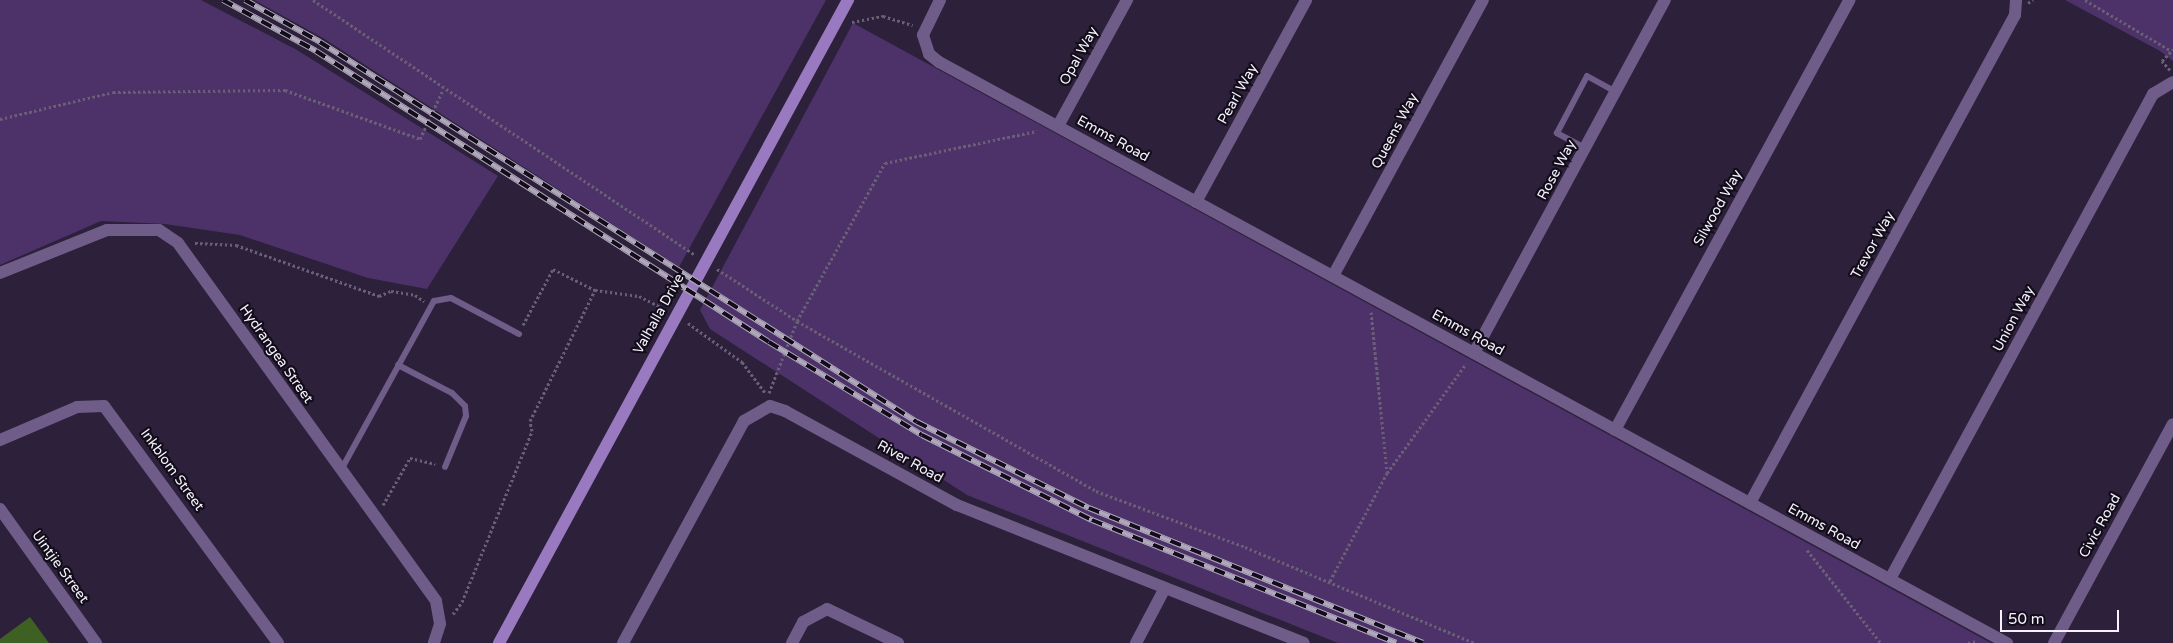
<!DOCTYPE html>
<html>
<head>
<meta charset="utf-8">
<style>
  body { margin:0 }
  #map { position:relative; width:2173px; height:643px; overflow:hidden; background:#2c203a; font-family:"Varela Round",sans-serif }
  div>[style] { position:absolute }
  .green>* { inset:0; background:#4c3269 }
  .building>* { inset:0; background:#3e6123 }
  .path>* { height:3px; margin-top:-1.5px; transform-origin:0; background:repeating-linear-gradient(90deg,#6a6076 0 2.5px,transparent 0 5px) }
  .lane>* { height:6px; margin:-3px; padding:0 3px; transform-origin:3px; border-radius:3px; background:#6f5c88 }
  .street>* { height:12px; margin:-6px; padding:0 6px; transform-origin:6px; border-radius:6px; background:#6f5c88 }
  .secondary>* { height:12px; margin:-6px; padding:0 6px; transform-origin:6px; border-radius:6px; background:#9979bf }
  .rail>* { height:5.5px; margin-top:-2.75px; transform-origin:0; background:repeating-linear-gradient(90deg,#120d18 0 11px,#afa8ba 0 22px); box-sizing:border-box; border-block:1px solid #afa8ba }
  span { translate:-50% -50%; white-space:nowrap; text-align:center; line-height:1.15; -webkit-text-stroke:4.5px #120d18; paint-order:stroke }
  .street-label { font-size:14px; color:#f6f1ff }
  .scale { position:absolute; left:2000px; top:610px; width:119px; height:22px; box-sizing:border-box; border:2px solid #f6f1ff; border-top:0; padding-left:6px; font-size:15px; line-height:18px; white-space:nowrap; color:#f6f1ff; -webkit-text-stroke:4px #120d18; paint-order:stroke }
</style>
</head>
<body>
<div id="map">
  <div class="green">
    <div style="clip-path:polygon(0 0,201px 0,297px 50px,498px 176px,427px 289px,368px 278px,240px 235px,165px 224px,101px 221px,0 265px)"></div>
    <div style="clip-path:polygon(254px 0,826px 0,679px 267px,323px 38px)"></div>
    <div style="clip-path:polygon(2065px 0,2173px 0,2173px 61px,2160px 51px)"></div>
    <div style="clip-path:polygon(853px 23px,1991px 643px,1338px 643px,967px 495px,710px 329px,700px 310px)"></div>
  </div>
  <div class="building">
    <div style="clip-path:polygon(30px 617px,49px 643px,0 643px,0 639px)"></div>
  </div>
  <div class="path">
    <div style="left:313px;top:0;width:459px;rotate:33.7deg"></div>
    <div style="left:2085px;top:0;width:99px;rotate:30.5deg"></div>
    <div style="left:2028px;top:3px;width:6px;rotate:-31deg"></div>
    <div style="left:852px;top:22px;width:32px;rotate:-11deg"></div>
    <div style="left:883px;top:16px;width:31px;rotate:17deg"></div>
    <div style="left:2170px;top:70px;width:12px;rotate:-132deg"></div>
    <div style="left:2162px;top:61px;width:16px;rotate:-47deg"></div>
    <div style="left:0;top:119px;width:116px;rotate:-13.4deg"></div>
    <div style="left:113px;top:92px;width:172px;rotate:-0.7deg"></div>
    <div style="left:285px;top:90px;width:144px;rotate:19.9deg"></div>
    <div style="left:420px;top:139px;width:54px;rotate:-64.9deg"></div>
    <div style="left:195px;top:243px;width:41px;rotate:2.8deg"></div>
    <div style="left:236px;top:245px;width:152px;rotate:19.6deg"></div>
    <div style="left:379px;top:296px;width:13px;rotate:-23deg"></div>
    <div style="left:391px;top:291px;width:24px;rotate:9deg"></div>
    <div style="left:415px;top:295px;width:11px;rotate:34deg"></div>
    <div style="left:717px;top:269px;width:95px;rotate:33deg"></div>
    <div style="left:797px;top:321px;width:344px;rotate:29.6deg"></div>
    <div style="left:1096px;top:491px;width:159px;rotate:20.6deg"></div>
    <div style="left:1245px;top:547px;width:248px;rotate:22.7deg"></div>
    <div style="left:1371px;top:312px;width:161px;rotate:84.3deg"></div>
    <div style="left:688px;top:323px;width:67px;rotate:35.8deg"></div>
    <div style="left:742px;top:362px;width:40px;rotate:53deg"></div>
    <div style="left:523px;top:325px;width:64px;rotate:-61.8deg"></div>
    <div style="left:553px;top:269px;width:47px;rotate:26.6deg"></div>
    <div style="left:595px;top:290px;width:44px;rotate:7.8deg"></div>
    <div style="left:639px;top:296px;width:25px;rotate:27deg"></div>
    <div style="left:769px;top:393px;width:77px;rotate:-68.7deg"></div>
    <div style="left:797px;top:321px;width:181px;rotate:-60.9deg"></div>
    <div style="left:885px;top:163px;width:155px;rotate:-11.9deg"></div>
    <div style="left:383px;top:505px;width:54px;rotate:-60.1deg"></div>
    <div style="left:410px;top:458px;width:26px;rotate:13deg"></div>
    <div style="left:1807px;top:550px;width:119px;rotate:51.5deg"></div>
    <div style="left:1330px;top:581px;width:122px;rotate:-62.2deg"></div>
    <div style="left:1387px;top:473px;width:135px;rotate:-54.1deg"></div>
    <div style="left:453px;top:614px;width:15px;rotate:-53deg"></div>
    <div style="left:462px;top:602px;width:185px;rotate:-67.7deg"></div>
    <div style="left:532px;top:431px;width:10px;rotate:-101deg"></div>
    <div style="left:530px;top:421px;width:146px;rotate:-63.6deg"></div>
    <div style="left:1968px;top:643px;width:9px;rotate:-13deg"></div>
  </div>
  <div class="lane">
    <div style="left:1585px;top:148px;width:32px;rotate:-152deg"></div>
    <div style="left:1557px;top:133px;width:64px;rotate:-62.2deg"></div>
    <div style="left:1587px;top:76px;width:33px;rotate:29deg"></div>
    <div style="left:398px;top:365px;width:61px;rotate:27.4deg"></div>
    <div style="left:452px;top:393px;width:18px;rotate:45deg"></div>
    <div style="left:465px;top:406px;width:10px;rotate:84deg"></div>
    <div style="left:466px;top:416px;width:55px;rotate:112.4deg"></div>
    <div style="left:341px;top:470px;width:193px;rotate:-61.2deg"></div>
    <div style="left:434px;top:301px;width:17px;rotate:-10deg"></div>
    <div style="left:451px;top:298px;width:77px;rotate:27.9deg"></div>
  </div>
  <div class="street">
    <div style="left:940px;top:0;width:39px;rotate:116deg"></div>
    <div style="left:923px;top:35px;width:20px;rotate:72deg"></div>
    <div style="left:929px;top:54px;width:13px;rotate:39deg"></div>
    <div style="left:939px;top:62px;width:1216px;rotate:28.55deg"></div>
    <div style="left:1058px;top:126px;width:144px;rotate:-61.3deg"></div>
    <div style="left:1196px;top:202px;width:230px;rotate:-61.4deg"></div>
    <div style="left:0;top:273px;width:115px;rotate:-21.9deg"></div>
    <div style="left:107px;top:230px;width:52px"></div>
    <div style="left:159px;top:230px;width:23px;rotate:34deg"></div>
    <div style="left:178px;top:243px;width:441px;rotate:54.2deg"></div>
    <div style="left:436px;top:601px;width:23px;rotate:80deg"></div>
    <div style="left:440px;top:624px;width:20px;rotate:108deg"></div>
    <div style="left:1333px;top:276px;width:314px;rotate:-61.5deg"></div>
    <div style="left:1474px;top:353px;width:401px;rotate:-61.6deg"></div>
    <div style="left:1615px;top:430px;width:490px;rotate:-61.4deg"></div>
    <div style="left:0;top:440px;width:84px;rotate:-23.2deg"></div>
    <div style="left:77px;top:407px;width:27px;rotate:-2deg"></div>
    <div style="left:104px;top:406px;width:294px;rotate:53.7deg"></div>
    <div style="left:1750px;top:503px;width:555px;rotate:-61.5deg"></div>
    <div style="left:2015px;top:15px;width:15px;rotate:-86deg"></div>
    <div style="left:0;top:509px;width:165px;rotate:54.4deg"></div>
    <div style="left:1890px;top:579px;width:552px;rotate:-61.53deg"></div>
    <div style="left:2153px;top:94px;width:23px;rotate:-31deg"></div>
    <div style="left:623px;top:643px;width:253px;rotate:-61.4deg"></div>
    <div style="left:744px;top:421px;width:30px;rotate:-30deg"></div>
    <div style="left:770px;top:406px;width:16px;rotate:18deg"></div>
    <div style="left:785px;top:411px;width:196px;rotate:28.7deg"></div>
    <div style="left:957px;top:505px;width:373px;rotate:21.7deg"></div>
    <div style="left:792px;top:643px;width:24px;rotate:-62deg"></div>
    <div style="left:803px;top:622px;width:27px;rotate:-28deg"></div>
    <div style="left:827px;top:609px;width:79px;rotate:25.6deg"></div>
    <div style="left:1136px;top:643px;width:62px;rotate:-62.2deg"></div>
    <div style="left:2054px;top:643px;width:249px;rotate:-61.5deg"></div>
  </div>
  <div class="secondary">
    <div style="left:499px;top:643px;width:732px;rotate:-61.51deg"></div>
  </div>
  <div class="rail">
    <div style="left:223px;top:0;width:106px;rotate:28.7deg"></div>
    <div style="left:316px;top:51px;width:538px;rotate:32.72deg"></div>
    <div style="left:769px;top:342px;width:179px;rotate:31.3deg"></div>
    <div style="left:922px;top:435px;width:190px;rotate:26.6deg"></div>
    <div style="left:1092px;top:520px;width:328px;rotate:22deg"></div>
    <div style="left:245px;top:0;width:86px;rotate:29.2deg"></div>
    <div style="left:320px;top:42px;width:708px;rotate:32.48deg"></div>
    <div style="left:917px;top:422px;width:192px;rotate:26.6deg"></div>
    <div style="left:1089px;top:508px;width:360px;rotate:22deg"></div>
  </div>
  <div class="street-label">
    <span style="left:1079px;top:56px;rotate:-61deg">Opal Way</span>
    <span style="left:1238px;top:94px;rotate:-61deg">Pearl Way</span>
    <span style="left:1395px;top:131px;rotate:-62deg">Queens Way</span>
    <span style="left:1113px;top:139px;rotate:29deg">Emms Road</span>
    <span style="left:1557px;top:170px;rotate:-62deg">Rose Way</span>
    <span style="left:1718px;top:208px;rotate:-61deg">Silwood Way</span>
    <span style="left:1873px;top:245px;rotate:-61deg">Trevor Way</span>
    <span style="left:659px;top:314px;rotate:-61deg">Valhalla Drive</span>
    <span style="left:2014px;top:319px;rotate:-62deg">Union Way</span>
    <span style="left:1468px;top:333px;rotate:29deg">Emms Road</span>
    <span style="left:276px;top:354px;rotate:55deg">Hydrangea Street</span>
    <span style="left:910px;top:462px;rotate:29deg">River Road</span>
    <span style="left:172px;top:470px;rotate:54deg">Inkblom Street</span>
    <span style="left:2100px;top:526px;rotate:-61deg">Civic Road</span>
    <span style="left:1824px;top:527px;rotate:29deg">Emms Road</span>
    <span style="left:60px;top:567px;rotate:54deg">Uintjie Street</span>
  </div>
  <div class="scale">50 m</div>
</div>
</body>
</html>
